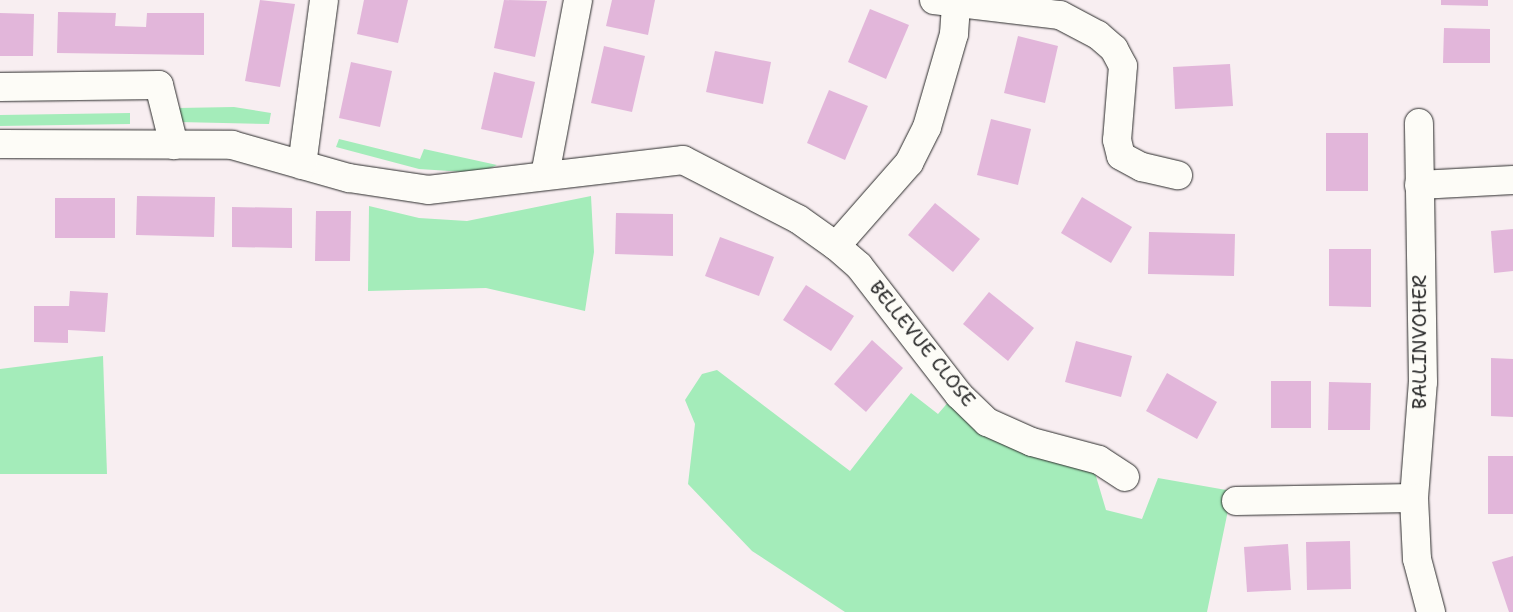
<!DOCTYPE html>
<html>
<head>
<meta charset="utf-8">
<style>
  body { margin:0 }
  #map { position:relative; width:1513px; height:612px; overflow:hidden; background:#f8eef1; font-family:"Shantell Sans",sans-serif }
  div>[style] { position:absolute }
  .green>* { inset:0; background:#a4ecba }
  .building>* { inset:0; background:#e2b6da }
  .roads { filter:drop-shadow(0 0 1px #2b2b2b) drop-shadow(0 0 1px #2b2b2b) }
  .minor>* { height:28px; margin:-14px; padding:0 14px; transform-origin:14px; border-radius:14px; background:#fdfcf7 }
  span { translate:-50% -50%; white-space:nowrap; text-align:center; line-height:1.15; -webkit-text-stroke:4.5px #fdfcf7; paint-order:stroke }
  .street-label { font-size:19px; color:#2b2b2b }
</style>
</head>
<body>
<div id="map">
  <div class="green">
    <div style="clip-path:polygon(234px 107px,271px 113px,269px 124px,179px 122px,178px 108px)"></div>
    <div style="clip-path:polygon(130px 113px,130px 124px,0 126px,0 115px)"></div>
    <div style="clip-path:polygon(339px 139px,420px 159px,424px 149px,497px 165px,480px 173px,419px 169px,336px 147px)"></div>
    <div style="clip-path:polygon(591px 196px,594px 252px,585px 311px,486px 288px,368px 291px,369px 206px,419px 218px,467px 221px)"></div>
    <div style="clip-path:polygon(103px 356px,107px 474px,0 474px,0 369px)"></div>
    <div style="clip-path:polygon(717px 370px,850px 471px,911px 393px,938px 414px,950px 400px,1095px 473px,1106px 510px,1142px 519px,1158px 478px,1232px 491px,1207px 612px,845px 612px,752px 551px,688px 484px,695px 424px,685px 400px,702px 374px)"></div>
  </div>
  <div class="building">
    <div style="clip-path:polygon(260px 0,295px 4px,280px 87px,245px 81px)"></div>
    <div style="clip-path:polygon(364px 0,408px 0,398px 43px,357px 34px)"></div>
    <div style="clip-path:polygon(504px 0,547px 1px,535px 57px,494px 48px)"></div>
    <div style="clip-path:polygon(612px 0,655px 0,648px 35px,606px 26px)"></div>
    <div style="clip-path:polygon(1441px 0,1488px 0,1488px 6px,1441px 5px)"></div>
    <div style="clip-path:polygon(870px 9px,909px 25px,886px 79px,848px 62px)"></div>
    <div style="clip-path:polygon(58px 12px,116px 13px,115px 26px,146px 27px,147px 13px,204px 13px,204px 55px,57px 53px)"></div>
    <div style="clip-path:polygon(0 13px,34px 14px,33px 56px,0 56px)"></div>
    <div style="clip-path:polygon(1444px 28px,1490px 29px,1490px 63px,1443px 63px)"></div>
    <div style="clip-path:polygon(1018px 36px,1058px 46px,1045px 103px,1004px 93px)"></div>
    <div style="clip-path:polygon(604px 46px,645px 56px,632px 112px,591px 103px)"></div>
    <div style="clip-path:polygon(715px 51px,771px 62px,763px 104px,706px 92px)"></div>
    <div style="clip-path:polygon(351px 62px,392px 71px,380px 127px,339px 118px)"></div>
    <div style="clip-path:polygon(1230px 64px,1233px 106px,1175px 109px,1173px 67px)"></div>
    <div style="clip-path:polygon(494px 72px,535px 82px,522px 138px,481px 129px)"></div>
    <div style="clip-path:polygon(829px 90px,868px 106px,845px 160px,807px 143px)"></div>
    <div style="clip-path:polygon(991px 119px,1031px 129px,1018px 185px,977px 175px)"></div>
    <div style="clip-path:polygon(1326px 133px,1368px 133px,1368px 191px,1326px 191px)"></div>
    <div style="clip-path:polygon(137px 196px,215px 197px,214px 237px,136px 235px)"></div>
    <div style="clip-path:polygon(1082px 197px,1132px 227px,1111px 263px,1061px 233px)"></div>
    <div style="clip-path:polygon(55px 198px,115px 198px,115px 238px,55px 238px)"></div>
    <div style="clip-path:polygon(935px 203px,980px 239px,953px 272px,908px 235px)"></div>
    <div style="clip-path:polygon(232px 207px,292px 208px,292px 248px,232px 247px)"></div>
    <div style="clip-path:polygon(316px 211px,351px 211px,350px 261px,315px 261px)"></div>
    <div style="clip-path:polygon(616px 213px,673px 214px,673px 256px,615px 254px)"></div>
    <div style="clip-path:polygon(1513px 229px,1513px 271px,1494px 273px,1491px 231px)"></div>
    <div style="clip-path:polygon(1149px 232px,1235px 234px,1234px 276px,1148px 274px)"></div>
    <div style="clip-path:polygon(720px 237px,774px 257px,759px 296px,705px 276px)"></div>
    <div style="clip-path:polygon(1329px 249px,1371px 249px,1371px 307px,1329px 306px)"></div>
    <div style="clip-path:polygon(806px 285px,854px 316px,831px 351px,783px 320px)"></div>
    <div style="clip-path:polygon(70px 291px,108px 293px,105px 332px,68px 330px,68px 343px,34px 342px,34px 306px,69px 306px)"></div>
    <div style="clip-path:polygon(989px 292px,1034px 328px,1008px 361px,963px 324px)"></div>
    <div style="clip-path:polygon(872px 340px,903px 368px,866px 412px,834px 384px)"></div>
    <div style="clip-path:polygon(1076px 341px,1132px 356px,1121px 397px,1065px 382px)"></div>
    <div style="clip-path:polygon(1491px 358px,1513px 359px,1513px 417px,1491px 416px)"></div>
    <div style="clip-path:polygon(1167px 373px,1217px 402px,1197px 439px,1146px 411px)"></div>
    <div style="clip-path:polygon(1271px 381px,1311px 381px,1311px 428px,1271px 428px)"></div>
    <div style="clip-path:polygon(1329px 382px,1371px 383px,1370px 430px,1328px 430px)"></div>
    <div style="clip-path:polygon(1488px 456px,1513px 456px,1513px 514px,1488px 514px)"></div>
    <div style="clip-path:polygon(1350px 541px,1351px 589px,1307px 590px,1306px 542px)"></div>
    <div style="clip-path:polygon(1288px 544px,1291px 590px,1247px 592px,1244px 547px)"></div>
    <div style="clip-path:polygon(1513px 556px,1513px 612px,1509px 612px,1492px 562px)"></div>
  </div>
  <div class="roads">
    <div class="minor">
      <div style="left:934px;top:0;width:127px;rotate:6.8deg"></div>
      <div style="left:1060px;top:15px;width:43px;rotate:27.8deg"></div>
      <div style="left:1098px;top:35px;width:21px;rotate:41deg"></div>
      <div style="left:1114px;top:49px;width:19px;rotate:62deg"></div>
      <div style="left:1123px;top:66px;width:74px;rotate:94.6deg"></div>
      <div style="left:1117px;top:140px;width:16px;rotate:76deg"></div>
      <div style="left:1121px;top:156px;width:24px;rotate:28deg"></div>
      <div style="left:1142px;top:167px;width:37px;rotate:13deg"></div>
      <div style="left:0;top:87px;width:159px;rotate:-0.7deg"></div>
      <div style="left:159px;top:85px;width:62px;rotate:76deg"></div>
      <div style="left:0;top:144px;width:232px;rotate:0.2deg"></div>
      <div style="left:232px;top:145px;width:122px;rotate:15.8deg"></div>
      <div style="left:349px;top:178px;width:80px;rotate:8.6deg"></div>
      <div style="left:428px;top:190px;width:257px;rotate:-6.7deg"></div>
      <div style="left:683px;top:160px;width:129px;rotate:27.2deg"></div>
      <div style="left:798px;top:219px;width:47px;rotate:35.4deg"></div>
      <div style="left:836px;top:246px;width:30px;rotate:41deg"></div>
      <div style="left:859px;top:266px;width:163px;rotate:52.2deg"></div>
      <div style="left:959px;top:395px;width:39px;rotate:44deg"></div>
      <div style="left:987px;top:422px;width:49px;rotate:24deg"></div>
      <div style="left:1032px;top:442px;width:69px;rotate:15deg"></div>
      <div style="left:1099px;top:460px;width:31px;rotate:33deg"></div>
      <div style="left:302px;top:165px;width:166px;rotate:-82.4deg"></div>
      <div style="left:545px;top:175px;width:178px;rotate:-79.3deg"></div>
      <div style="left:1419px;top:185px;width:94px;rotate:-3deg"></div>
      <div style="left:836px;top:246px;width:111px;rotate:-48.7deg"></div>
      <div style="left:909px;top:163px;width:40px;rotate:-63.4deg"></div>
      <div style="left:927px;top:127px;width:97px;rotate:-73.8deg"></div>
      <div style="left:954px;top:34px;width:31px;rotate:-86deg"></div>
      <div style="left:1414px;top:498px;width:116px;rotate:-85.6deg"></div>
      <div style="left:1423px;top:382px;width:259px;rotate:-90.9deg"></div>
      <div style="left:1236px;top:501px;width:178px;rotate:-1deg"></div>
      <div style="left:1414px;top:498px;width:61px;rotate:87.2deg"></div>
      <div style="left:1417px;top:559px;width:55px;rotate:75.2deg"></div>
    </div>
  </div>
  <div class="street-label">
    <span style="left:1420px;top:342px;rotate:-90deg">BALLINVOHER</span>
    <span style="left:922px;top:344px;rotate:51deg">BELLEVUE CLOSE</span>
  </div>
</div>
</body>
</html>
